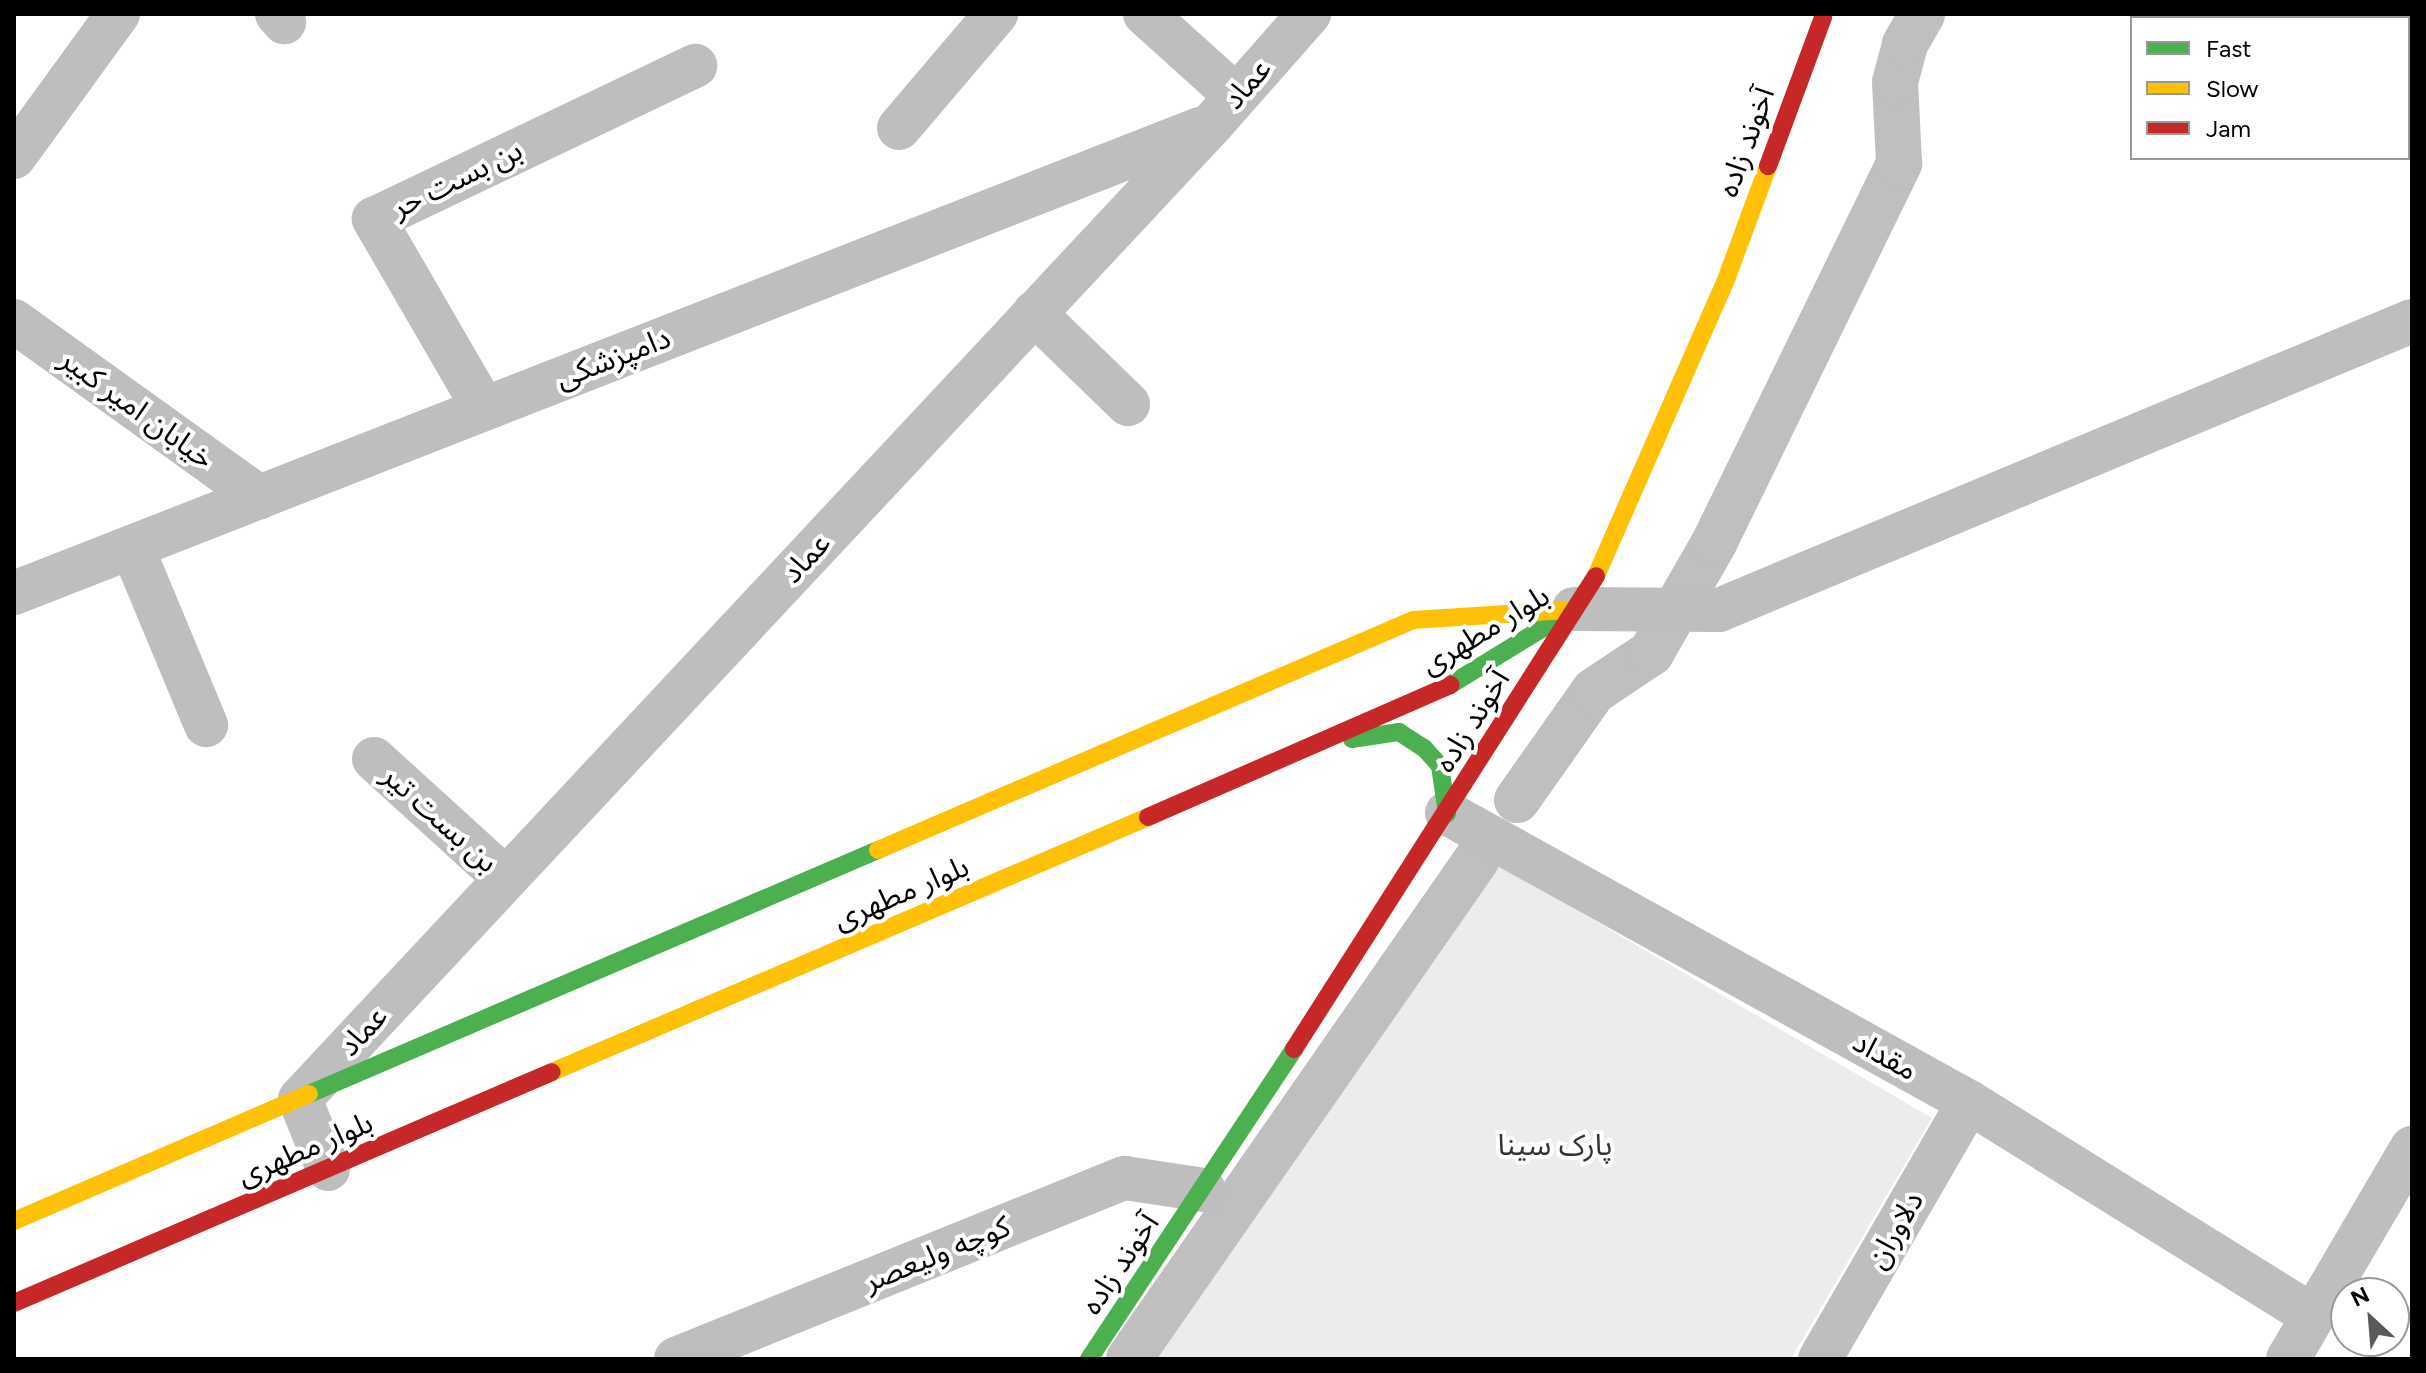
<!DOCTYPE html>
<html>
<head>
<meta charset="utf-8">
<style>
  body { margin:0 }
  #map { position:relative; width:2426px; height:1373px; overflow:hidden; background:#fff; font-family:Figtree,"Noto Sans Arabic",sans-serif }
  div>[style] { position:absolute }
  .green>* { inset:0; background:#ececec }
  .canal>* { height:46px; margin:-23px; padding:0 23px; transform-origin:23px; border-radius:23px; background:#bfbfbf }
  .street>* { height:44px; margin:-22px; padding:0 22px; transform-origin:22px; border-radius:22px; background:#bebebe }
  .fast>* { height:18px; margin:-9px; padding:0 9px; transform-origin:9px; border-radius:9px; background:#4caf50 }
  .slow>* { height:18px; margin:-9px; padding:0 9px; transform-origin:9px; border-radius:9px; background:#ffc107 }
  .jam>* { height:18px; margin:-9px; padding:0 9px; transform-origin:9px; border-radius:9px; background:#c62828 }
  span { translate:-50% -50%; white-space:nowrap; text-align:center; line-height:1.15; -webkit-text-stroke:8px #fff; paint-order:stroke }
  .street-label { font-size:30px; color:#000 }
  .park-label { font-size:30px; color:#333 }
  .frame { position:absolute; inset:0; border:16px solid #000; pointer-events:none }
  .legend { position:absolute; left:2130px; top:16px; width:280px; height:144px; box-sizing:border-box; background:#fff; border:2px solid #999; margin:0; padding:10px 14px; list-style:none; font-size:24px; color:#000 }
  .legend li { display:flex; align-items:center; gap:16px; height:40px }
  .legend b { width:40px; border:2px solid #999 }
  .north { position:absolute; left:2330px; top:1277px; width:80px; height:80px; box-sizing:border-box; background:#fff; border:2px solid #999; border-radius:50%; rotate:334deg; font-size:22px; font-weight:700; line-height:32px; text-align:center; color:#000 }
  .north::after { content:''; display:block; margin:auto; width:28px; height:36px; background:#595959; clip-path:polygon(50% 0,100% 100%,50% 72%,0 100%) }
</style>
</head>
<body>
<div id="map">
  <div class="green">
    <div style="clip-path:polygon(1491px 860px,1932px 1118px,1791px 1359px,1144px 1359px)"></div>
  </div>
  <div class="canal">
    <div style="left:1517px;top:800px;width:133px;rotate:-54.8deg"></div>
    <div style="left:1594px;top:691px;width:69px;rotate:-33.7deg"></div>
    <div style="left:1651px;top:653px;width:127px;rotate:-60.2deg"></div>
    <div style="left:1714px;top:543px;width:423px;rotate:-64deg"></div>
    <div style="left:1899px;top:163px;width:81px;rotate:-92.8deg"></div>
    <div style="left:1895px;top:82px;width:39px;rotate:-75deg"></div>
    <div style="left:1905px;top:44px;width:34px;rotate:-60deg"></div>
    <div style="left:1129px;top:1359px;width:609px;rotate:-55.16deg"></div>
  </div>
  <div class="street">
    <div style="left:277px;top:14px;width:11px;rotate:49deg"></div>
    <div style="left:1145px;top:14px;width:122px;rotate:42deg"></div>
    <div style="left:899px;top:128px;width:150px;rotate:-49.6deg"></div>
    <div style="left:14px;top:157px;width:177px;rotate:-54deg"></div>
    <div style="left:1034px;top:313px;width:131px;rotate:44.1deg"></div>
    <div style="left:14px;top:321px;width:302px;rotate:35.7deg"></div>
    <div style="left:484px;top:409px;width:220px;rotate:-120.1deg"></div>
    <div style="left:374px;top:219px;width:356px;rotate:-25.5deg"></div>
    <div style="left:132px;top:547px;width:193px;rotate:67.4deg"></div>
    <div style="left:14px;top:593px;width:1274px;rotate:-21.37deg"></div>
    <div style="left:1574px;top:609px;width:145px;rotate:0.4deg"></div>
    <div style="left:1719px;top:610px;width:751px;rotate:-22.64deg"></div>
    <div style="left:374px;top:759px;width:178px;rotate:42.3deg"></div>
    <div style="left:1447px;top:813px;width:597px;rotate:28.97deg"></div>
    <div style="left:1969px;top:1102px;width:405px;rotate:31.9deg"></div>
    <div style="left:328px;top:1169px;width:75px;rotate:-111.8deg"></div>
    <div style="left:300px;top:1099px;width:1335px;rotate:-46.91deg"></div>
    <div style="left:1212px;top:124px;width:147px;rotate:-48.6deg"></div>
    <div style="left:676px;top:1359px;width:484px;rotate:-22deg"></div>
    <div style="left:1125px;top:1178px;width:80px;rotate:8.6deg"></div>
    <div style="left:1820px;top:1359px;width:297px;rotate:-59.9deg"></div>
    <div style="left:2288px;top:1359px;width:245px;rotate:-59.6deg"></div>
  </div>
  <div class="fast">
    <div style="left:1450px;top:685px;width:145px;rotate:-31.5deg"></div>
    <div style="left:1352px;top:739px;width:48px;rotate:-8.5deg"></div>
    <div style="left:1399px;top:732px;width:30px;rotate:33deg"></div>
    <div style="left:1424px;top:748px;width:24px;rotate:48deg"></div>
    <div style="left:1440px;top:766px;width:48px;rotate:81.5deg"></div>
    <div style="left:309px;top:1094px;width:619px;rotate:-23.21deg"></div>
    <div style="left:1089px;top:1359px;width:372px;rotate:-56.5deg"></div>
  </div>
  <div class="slow">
    <div style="left:1596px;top:576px;width:326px;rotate:-66.3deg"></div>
    <div style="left:1727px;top:277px;width:118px;rotate:-69.7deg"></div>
    <div style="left:878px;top:850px;width:582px;rotate:-23.26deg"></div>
    <div style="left:1413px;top:620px;width:155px;rotate:-3.7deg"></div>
    <div style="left:552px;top:1072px;width:648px;rotate:-23.16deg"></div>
    <div style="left:14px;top:1221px;width:321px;rotate:-23.3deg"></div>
  </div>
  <div class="jam">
    <div style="left:1768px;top:166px;width:159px;rotate:-69.7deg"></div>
    <div style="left:1148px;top:817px;width:330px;rotate:-23.6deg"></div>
    <div style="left:1294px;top:1049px;width:561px;rotate:-57.44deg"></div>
    <div style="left:14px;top:1303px;width:585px;rotate:-23.24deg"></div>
  </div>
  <div class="street-label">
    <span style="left:1247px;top:84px;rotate:-49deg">عماد</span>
    <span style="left:1746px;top:142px;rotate:-70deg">آخوند زاده</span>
    <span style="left:457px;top:179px;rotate:-26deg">بن بست حر</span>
    <span style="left:613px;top:358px;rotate:-21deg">دامپزشکی</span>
    <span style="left:137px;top:409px;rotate:36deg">خیابان امیر کبیر</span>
    <span style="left:806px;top:558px;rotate:-47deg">عماد</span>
    <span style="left:1485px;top:630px;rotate:-31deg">بلوار مطهری</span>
    <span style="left:1472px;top:721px;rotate:-58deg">آخوند زاده</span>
    <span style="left:440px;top:819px;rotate:42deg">بن بست تیر</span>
    <span style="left:901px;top:893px;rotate:-23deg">بلوار مطهری</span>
    <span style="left:363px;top:1031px;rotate:-47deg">عماد</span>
    <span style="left:1885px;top:1056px;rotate:29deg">مقداد</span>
    <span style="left:305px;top:1149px;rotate:-23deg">بلوار مطهری</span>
    <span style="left:1895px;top:1230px;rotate:-60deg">دلاوران</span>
    <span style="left:937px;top:1254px;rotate:-22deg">کوچه ولیعصر</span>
    <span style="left:1120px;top:1264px;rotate:-56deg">آخوند زاده</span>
  </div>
  <div class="park-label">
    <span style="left:1555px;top:1145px">پارک سینا</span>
  </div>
  <div class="frame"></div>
  <ul class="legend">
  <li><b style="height:10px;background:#4caf50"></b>Fast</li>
  <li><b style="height:10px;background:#ffc107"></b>Slow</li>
  <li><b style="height:10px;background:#c62828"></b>Jam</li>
  </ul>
  <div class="north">N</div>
</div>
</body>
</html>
